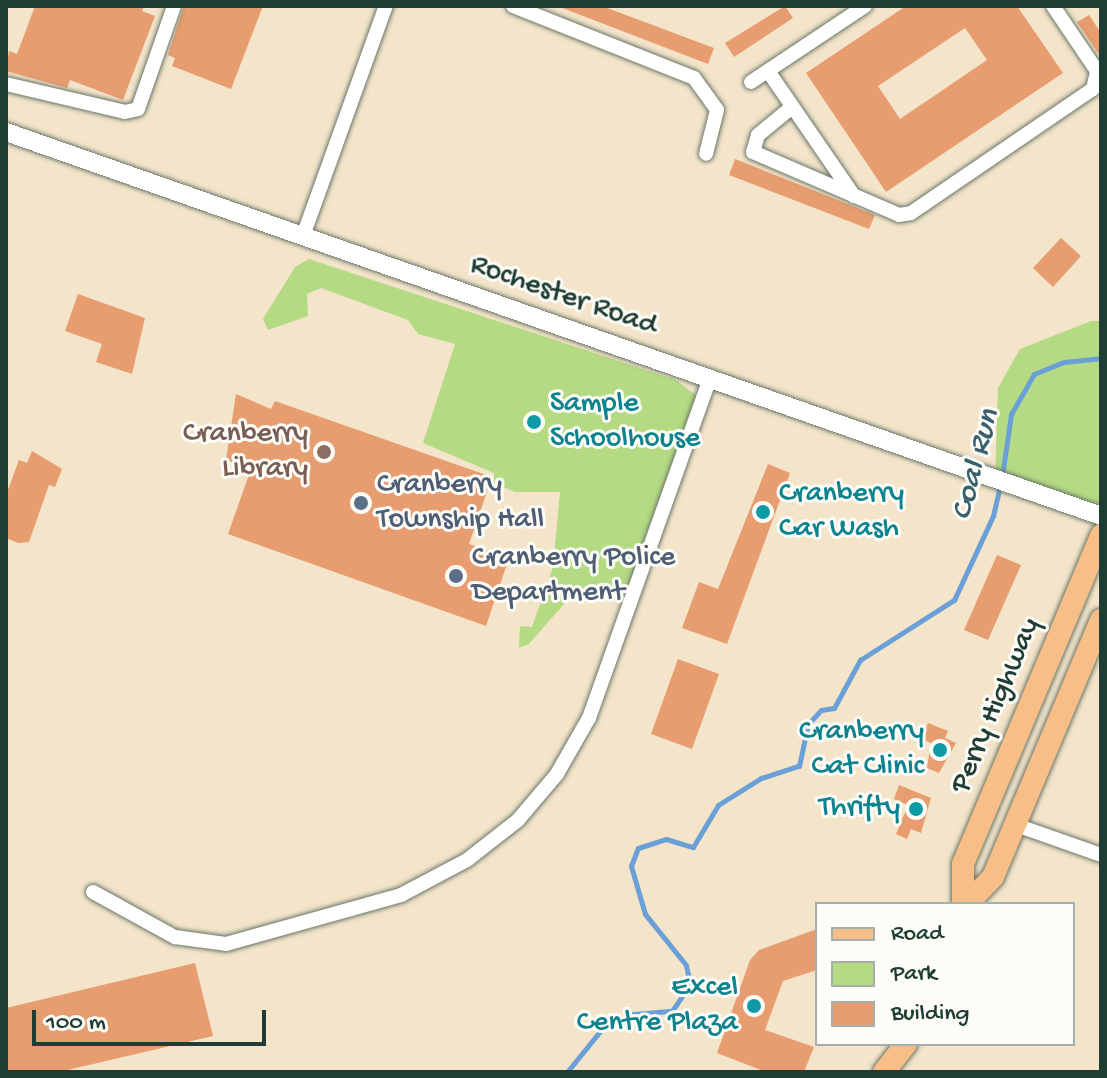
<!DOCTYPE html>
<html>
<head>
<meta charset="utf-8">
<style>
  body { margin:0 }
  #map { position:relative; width:1107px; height:1078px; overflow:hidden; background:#f3e4ca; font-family:"Gochi Hand",sans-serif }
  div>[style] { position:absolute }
  .green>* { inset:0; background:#b4da83 }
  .stream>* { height:5px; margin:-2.5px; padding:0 2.5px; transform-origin:2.5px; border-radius:2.5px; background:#6aa0d7 }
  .building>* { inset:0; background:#e79d6f }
  .roads { filter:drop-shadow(0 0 2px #697768) drop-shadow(0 0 2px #697768) }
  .minor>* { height:14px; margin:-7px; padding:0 7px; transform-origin:7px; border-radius:7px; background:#fff }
  .tertiary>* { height:18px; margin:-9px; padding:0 9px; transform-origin:9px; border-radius:9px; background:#fff }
  .primary>* { height:22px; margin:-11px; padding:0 11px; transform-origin:11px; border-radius:11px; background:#f7be88 }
  .dots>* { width:22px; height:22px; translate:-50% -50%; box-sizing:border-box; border:4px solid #fdfcf7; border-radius:50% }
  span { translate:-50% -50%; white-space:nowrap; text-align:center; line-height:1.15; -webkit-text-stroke:6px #fdfcf7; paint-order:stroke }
  .street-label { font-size:30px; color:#1f3d34 }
  .culture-label { font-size:30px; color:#0d838f }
  .left { translate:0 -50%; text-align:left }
  .right { translate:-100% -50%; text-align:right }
  .education-label { font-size:30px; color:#785e54 }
  .service-label { font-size:30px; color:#4e5e75 }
  .water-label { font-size:32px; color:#39606d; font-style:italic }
  .frame { position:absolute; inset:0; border:8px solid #1f3d34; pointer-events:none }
  .legend { position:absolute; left:815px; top:902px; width:260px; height:144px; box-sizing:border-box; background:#fdfcf7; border:2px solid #a4b0a9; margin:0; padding:10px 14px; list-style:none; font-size:24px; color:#1f3d34 }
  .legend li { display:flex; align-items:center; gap:16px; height:40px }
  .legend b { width:40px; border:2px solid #a4b0a9 }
  .scale { position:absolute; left:32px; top:1010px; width:234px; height:36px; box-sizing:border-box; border:4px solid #1f3d34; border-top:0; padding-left:10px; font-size:24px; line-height:28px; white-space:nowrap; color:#1f3d34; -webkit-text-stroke:6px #fdfcf7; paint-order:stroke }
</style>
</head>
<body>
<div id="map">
  <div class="green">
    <div style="clip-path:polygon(309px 259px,676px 380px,702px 400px,688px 418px,629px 585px,618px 596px,577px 589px,529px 644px,519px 648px,520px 626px,532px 627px,553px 567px,560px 492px,515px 492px,494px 483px,494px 473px,423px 443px,455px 344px,418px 334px,408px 320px,321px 288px,307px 294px,308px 316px,268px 330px,263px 319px,295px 267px)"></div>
    <div style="clip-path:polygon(1091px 321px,1101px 321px,1101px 516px,995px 479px,998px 388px,1020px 349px)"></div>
  </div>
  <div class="stream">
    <div style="left:1002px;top:476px;width:63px;rotate:-81.7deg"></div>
    <div style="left:1011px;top:414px;width:46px;rotate:-60.1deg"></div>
    <div style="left:1034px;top:374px;width:32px;rotate:-22deg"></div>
    <div style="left:1064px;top:362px;width:37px;rotate:-6deg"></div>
    <div style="left:567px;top:1072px;width:60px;rotate:-51deg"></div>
    <div style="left:605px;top:1025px;width:31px;rotate:-21deg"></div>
    <div style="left:634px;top:1014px;width:38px;rotate:-5deg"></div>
    <div style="left:672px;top:1011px;width:32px;rotate:-56deg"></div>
    <div style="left:690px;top:984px;width:19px;rotate:-102deg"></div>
    <div style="left:686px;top:965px;width:65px;rotate:-128.8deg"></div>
    <div style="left:645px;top:914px;width:50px;rotate:-106.3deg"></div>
    <div style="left:631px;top:866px;width:19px;rotate:-69deg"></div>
    <div style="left:638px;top:848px;width:29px;rotate:-18deg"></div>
    <div style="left:666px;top:839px;width:28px;rotate:17deg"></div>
    <div style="left:693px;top:847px;width:49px;rotate:-59.2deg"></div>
    <div style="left:718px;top:805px;width:51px;rotate:-32.1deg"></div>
    <div style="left:761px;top:778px;width:40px;rotate:-18deg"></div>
    <div style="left:799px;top:766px;width:43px;rotate:-77.9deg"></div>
    <div style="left:808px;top:724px;width:19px;rotate:-47deg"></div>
    <div style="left:821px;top:710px;width:13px;rotate:-9deg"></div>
    <div style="left:834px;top:708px;width:55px;rotate:-61.6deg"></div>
    <div style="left:860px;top:660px;width:112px;rotate:-32.6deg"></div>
    <div style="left:954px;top:600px;width:93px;rotate:-65.1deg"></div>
    <div style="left:993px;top:516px;width:31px;rotate:-77deg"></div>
  </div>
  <div class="building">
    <div style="clip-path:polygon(35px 6px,144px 6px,142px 11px,155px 16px,123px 100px,70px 80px,67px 88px,6px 71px,9px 51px,17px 54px)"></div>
    <div style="clip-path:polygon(184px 6px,263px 6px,231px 89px,172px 66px,175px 58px,168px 55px)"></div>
    <div style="clip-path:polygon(557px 6px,602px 6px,714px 48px,708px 64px)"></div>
    <div style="clip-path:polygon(785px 6px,793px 18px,734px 57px,725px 43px)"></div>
    <div style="clip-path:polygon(evenodd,906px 6px,1017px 6px,1063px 73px,886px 192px,806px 73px,906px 6px,965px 28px,987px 60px,900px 119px,878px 86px,965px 28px)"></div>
    <div style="clip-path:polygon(1089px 15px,1101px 33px,1101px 57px,1077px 22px)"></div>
    <div style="clip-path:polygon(735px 159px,875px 215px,869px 229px,729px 175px)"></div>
    <div style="clip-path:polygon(1061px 238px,1081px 256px,1053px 287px,1033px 268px)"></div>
    <div style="clip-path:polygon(78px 294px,145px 318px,132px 374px,96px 362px,102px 344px,65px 331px)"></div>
    <div style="clip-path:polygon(236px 394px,271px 409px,275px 401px,492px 477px,469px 544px,509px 558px,486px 626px,228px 534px,251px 469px,226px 460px)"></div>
    <div style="clip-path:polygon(32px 451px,62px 469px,55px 487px,49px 485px,29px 542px,18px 543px,6px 538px,6px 495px,19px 460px,27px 463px)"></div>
    <div style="clip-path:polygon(768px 464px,790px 473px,727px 644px,682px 628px,699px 582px,718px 589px)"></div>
    <div style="clip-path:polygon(997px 555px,1021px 565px,988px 640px,964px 630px)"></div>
    <div style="clip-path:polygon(678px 659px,719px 674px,692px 749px,651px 734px)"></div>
    <div style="clip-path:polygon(928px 723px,948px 731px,945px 738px,956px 743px,939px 773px,927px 768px,931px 743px,922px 739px)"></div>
    <div style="clip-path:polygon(899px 785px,931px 798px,921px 833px,911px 829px,907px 839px,896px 834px,908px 805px,894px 799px)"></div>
    <div style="clip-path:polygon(817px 929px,817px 970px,783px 981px,765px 1030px,814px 1047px,804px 1072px,766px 1072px,717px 1053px,750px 960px,759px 950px)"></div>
    <div style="clip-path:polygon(195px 963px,213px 1036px,59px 1072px,6px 1072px,6px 1008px)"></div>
  </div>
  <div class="roads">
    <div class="minor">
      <div style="left:513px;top:6px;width:195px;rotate:21.7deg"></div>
      <div style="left:694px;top:78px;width:39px;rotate:54deg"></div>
      <div style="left:717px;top:110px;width:45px;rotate:104deg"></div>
      <div style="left:768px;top:71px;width:152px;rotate:55.5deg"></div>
      <div style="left:751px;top:82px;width:137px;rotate:-33.7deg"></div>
      <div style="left:6px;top:84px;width:122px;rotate:13.2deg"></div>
      <div style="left:125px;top:112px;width:13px;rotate:-13deg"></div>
      <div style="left:138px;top:109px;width:109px;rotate:-70.7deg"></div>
      <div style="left:792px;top:107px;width:44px;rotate:140.5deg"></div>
      <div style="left:758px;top:135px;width:18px;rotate:106deg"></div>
      <div style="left:753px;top:152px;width:159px;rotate:23.3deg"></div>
      <div style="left:899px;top:215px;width:12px;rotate:-9deg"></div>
      <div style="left:911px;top:213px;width:220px;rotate:-34.3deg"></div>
      <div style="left:1093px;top:89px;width:18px;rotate:-77deg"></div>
      <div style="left:1097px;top:71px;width:78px;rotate:-124.1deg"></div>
      <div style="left:303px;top:236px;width:245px;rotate:-70.2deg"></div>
      <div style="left:1016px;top:825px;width:90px;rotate:19.4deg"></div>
      <div style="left:93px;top:892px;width:94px;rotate:28.8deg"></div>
      <div style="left:175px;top:937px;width:51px;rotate:7.8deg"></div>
      <div style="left:226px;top:944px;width:182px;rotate:-15.6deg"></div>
      <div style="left:401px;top:895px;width:75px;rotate:-27.9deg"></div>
      <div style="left:467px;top:860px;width:65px;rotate:-38.1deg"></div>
      <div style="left:518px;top:820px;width:60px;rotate:-49.7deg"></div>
      <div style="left:557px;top:774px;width:64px;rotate:-60.3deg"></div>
      <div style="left:589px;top:718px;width:360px;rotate:-70.4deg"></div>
    </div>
    <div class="tertiary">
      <div style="left:6px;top:132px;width:1160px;rotate:19.32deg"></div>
    </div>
    <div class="primary">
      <div style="left:963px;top:904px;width:40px;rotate:-90deg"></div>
      <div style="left:963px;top:864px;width:357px;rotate:-67.2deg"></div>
      <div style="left:967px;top:904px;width:37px;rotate:-46deg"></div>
      <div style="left:993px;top:877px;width:279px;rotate:-67.2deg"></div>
      <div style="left:884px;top:1072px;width:36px;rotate:-52deg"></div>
    </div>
  </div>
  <div class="dots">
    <div style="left:534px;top:422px;background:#0f9aa8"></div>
    <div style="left:324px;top:452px;background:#8d6e63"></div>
    <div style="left:361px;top:503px;background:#5c6f8a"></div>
    <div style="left:763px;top:512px;background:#0f9aa8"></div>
    <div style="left:456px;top:576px;background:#5c6f8a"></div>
    <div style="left:940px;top:750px;background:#0f9aa8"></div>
    <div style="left:916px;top:809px;background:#0f9aa8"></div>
    <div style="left:754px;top:1006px;background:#0f9aa8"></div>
  </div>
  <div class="street-label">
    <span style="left:563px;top:297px;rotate:19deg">Rochester Road</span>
    <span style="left:997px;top:706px;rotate:-67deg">Perry Highway</span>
  </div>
  <div class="culture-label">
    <span class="left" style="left:550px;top:422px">Sample<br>Schoolhouse</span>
    <span class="left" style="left:779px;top:512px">Cranberry<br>Car Wash</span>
    <span class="right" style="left:924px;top:750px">Cranberry<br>Cat Clinic</span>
    <span class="right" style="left:900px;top:809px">Thrifty</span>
    <span class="right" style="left:738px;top:1006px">Excel<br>Centre Plaza</span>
  </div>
  <div class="education-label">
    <span class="right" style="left:308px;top:452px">Cranberry<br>Library</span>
  </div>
  <div class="service-label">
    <span class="left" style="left:377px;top:503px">Cranberry<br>Township Hall</span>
    <span class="left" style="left:472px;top:576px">Cranberry Police<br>Department</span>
  </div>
  <div class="water-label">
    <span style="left:977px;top:465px;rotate:-75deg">Coal Run</span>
  </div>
  <div class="frame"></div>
  <ul class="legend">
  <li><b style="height:10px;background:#f7be88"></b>Road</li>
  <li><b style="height:22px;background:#b4da83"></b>Park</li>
  <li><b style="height:22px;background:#e79d6f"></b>Building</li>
  </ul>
  <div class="scale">100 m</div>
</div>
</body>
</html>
